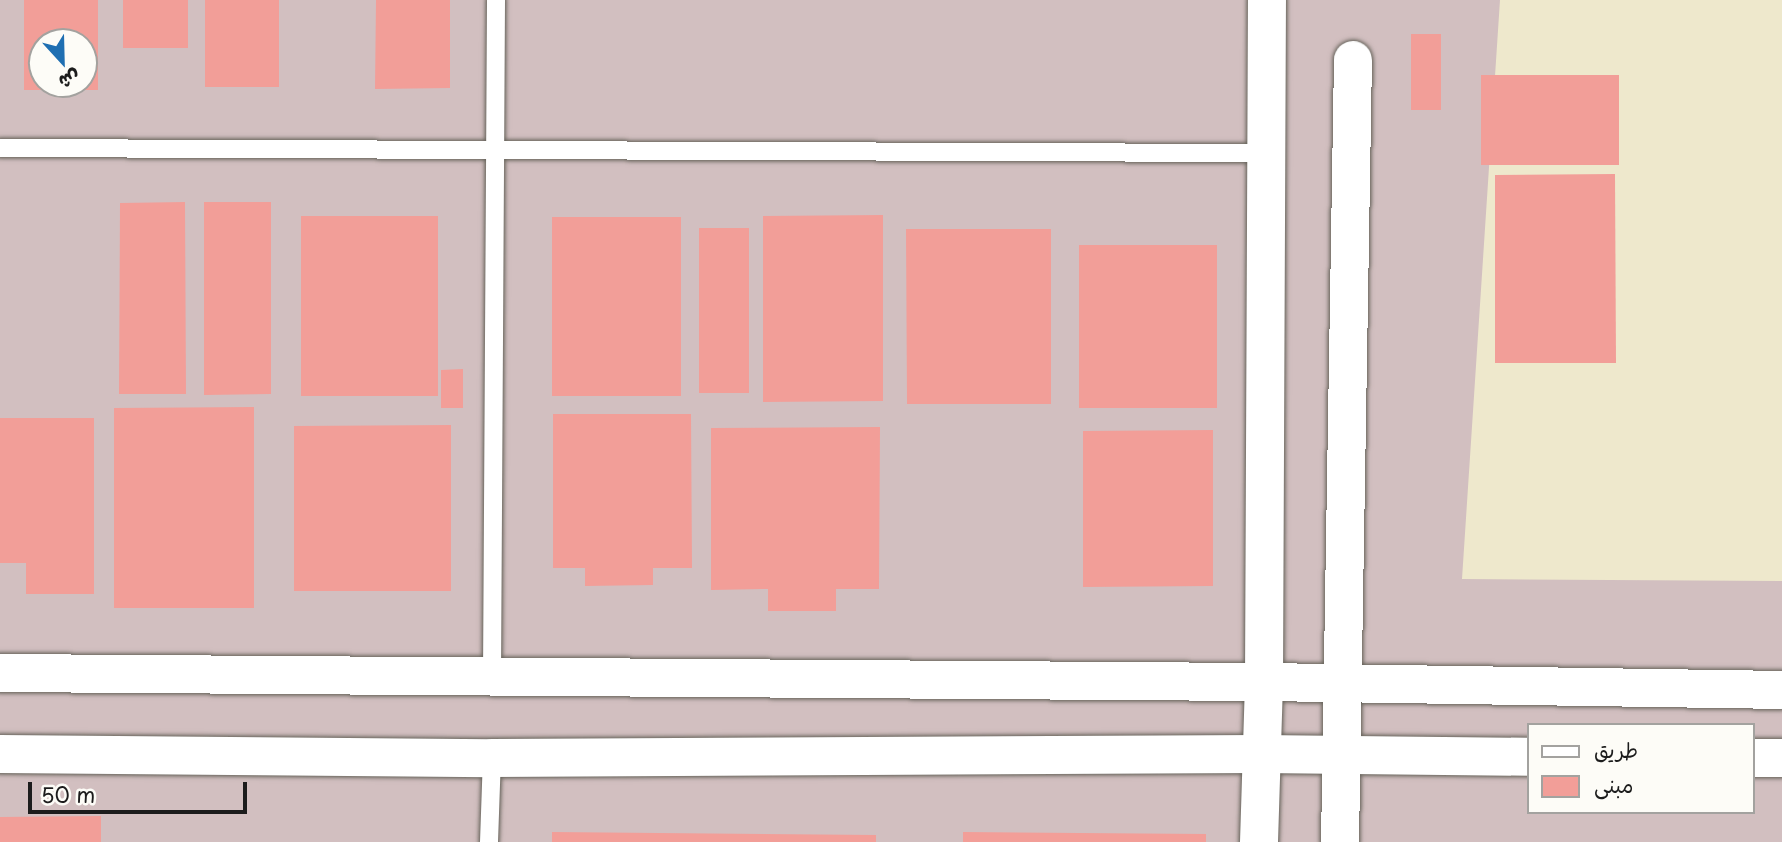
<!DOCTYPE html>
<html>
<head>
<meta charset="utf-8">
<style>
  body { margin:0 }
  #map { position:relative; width:1782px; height:842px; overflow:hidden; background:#eee8cc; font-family:"Playpen Sans","Playpen Sans Arabic",sans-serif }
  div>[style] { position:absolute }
  .industrial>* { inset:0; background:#d2bfc0 }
  .building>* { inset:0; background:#f29e98 }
  .roads { filter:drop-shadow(0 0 2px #66635a) drop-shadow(0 0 2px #66635a) }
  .service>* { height:18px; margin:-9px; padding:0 9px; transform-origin:9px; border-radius:9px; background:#fff }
  .tertiary>* { height:38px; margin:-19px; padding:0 19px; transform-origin:19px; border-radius:19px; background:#fff }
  span { translate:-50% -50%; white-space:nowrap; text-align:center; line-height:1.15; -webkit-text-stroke:7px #fdfcf7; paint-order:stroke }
  .legend { position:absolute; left:1527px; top:723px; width:228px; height:91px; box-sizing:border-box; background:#fdfcf7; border:2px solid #a3a29f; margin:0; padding:9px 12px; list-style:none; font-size:21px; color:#1c1c1c }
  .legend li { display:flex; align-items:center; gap:14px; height:35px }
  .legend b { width:35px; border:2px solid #a3a29f }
  .north { position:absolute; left:28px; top:28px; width:70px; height:70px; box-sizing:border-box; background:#fdfcf7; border:2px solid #a3a29f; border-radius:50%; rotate:158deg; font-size:19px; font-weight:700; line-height:28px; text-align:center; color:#1c1c1c }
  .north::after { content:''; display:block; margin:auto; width:24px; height:32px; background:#1f6fb2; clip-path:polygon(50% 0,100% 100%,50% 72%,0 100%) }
  .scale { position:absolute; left:28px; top:782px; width:219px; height:32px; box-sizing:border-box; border:4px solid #1c1c1c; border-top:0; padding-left:9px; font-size:21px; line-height:24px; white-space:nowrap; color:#1c1c1c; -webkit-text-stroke:5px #fdfcf7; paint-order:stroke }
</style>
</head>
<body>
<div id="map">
  <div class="industrial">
    <div style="clip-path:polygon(evenodd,0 0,1500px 0,1462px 579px,1782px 581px,1782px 842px,0 842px,0 0,42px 42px,84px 42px,84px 84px,42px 84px,42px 42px,0 0,1528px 725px,1752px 725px,1752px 812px,1528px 812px,1528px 725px)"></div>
  </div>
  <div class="building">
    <div style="clip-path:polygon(evenodd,24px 0,98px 0,98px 90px,24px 90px,24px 0,42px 42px,84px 42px,84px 84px,42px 84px,42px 42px)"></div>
    <div style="clip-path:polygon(123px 0,188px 0,188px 48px,123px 48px)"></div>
    <div style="clip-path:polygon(205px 0,279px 0,279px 87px,205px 87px)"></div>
    <div style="clip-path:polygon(376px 0,450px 0,450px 88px,375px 89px)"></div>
    <div style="clip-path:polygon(1411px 34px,1441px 34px,1441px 110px,1411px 110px)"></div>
    <div style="clip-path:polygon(1481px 75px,1619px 75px,1619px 165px,1481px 165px)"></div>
    <div style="clip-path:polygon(1615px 174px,1616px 363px,1495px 363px,1495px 175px)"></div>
    <div style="clip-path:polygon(185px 202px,186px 394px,119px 394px,120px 203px)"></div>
    <div style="clip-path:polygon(204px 202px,271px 202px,271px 394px,204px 395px)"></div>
    <div style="clip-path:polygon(883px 215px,883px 401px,763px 402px,763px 216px)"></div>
    <div style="clip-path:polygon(301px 216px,438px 216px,438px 396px,301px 396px)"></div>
    <div style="clip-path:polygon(552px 217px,681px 217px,681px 396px,552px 396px)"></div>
    <div style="clip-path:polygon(699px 228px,749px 228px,749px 393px,699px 393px)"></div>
    <div style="clip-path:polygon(906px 229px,1051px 229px,1051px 404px,907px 404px)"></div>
    <div style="clip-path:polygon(1079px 245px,1217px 245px,1217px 408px,1079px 408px)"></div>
    <div style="clip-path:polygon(463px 369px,463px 408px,441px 408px,441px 370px)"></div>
    <div style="clip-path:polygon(254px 407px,254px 608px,114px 608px,114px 408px)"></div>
    <div style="clip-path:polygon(553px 414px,691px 414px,692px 568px,653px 568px,653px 585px,585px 586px,585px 568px,553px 568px)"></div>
    <div style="clip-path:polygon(0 418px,94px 418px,94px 594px,26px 594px,26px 563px,0 563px)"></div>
    <div style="clip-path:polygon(451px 425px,451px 591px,294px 591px,294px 426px)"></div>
    <div style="clip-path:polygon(880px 427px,879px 589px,836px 589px,836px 611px,768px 611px,768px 589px,711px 590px,711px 428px)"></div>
    <div style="clip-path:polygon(1213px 430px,1213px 586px,1083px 587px,1083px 431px)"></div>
    <div style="clip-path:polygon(101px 816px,101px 842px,0 842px,0 817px)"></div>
    <div style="clip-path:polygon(552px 832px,876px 835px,876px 842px,552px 842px)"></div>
    <div style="clip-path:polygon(963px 832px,1206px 834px,1206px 842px,963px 842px)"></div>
  </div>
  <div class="roads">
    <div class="service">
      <div style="left:0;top:148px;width:1267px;rotate:0.23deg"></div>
      <div style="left:492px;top:676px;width:676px;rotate:-89.66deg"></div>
      <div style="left:489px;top:842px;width:84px;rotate:-88deg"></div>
    </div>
    <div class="tertiary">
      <div style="left:0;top:673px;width:1264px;rotate:0.41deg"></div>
      <div style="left:1264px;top:682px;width:518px;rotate:0.88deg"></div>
      <div style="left:0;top:754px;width:492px;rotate:0.5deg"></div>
      <div style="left:492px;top:758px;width:768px;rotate:-0.3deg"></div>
      <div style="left:1260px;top:754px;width:268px;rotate:0.6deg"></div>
      <div style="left:1752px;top:758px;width:30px"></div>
      <div style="left:1259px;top:842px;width:160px;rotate:-88.2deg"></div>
      <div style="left:1264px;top:682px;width:682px;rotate:-89.75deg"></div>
      <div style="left:1340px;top:842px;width:782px;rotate:-89.05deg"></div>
    </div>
  </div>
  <ul class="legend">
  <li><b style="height:9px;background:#fff"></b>طريق</li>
  <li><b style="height:19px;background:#f29e98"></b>مبنى</li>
  </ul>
  <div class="north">ش</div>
  <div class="scale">50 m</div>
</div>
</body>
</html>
